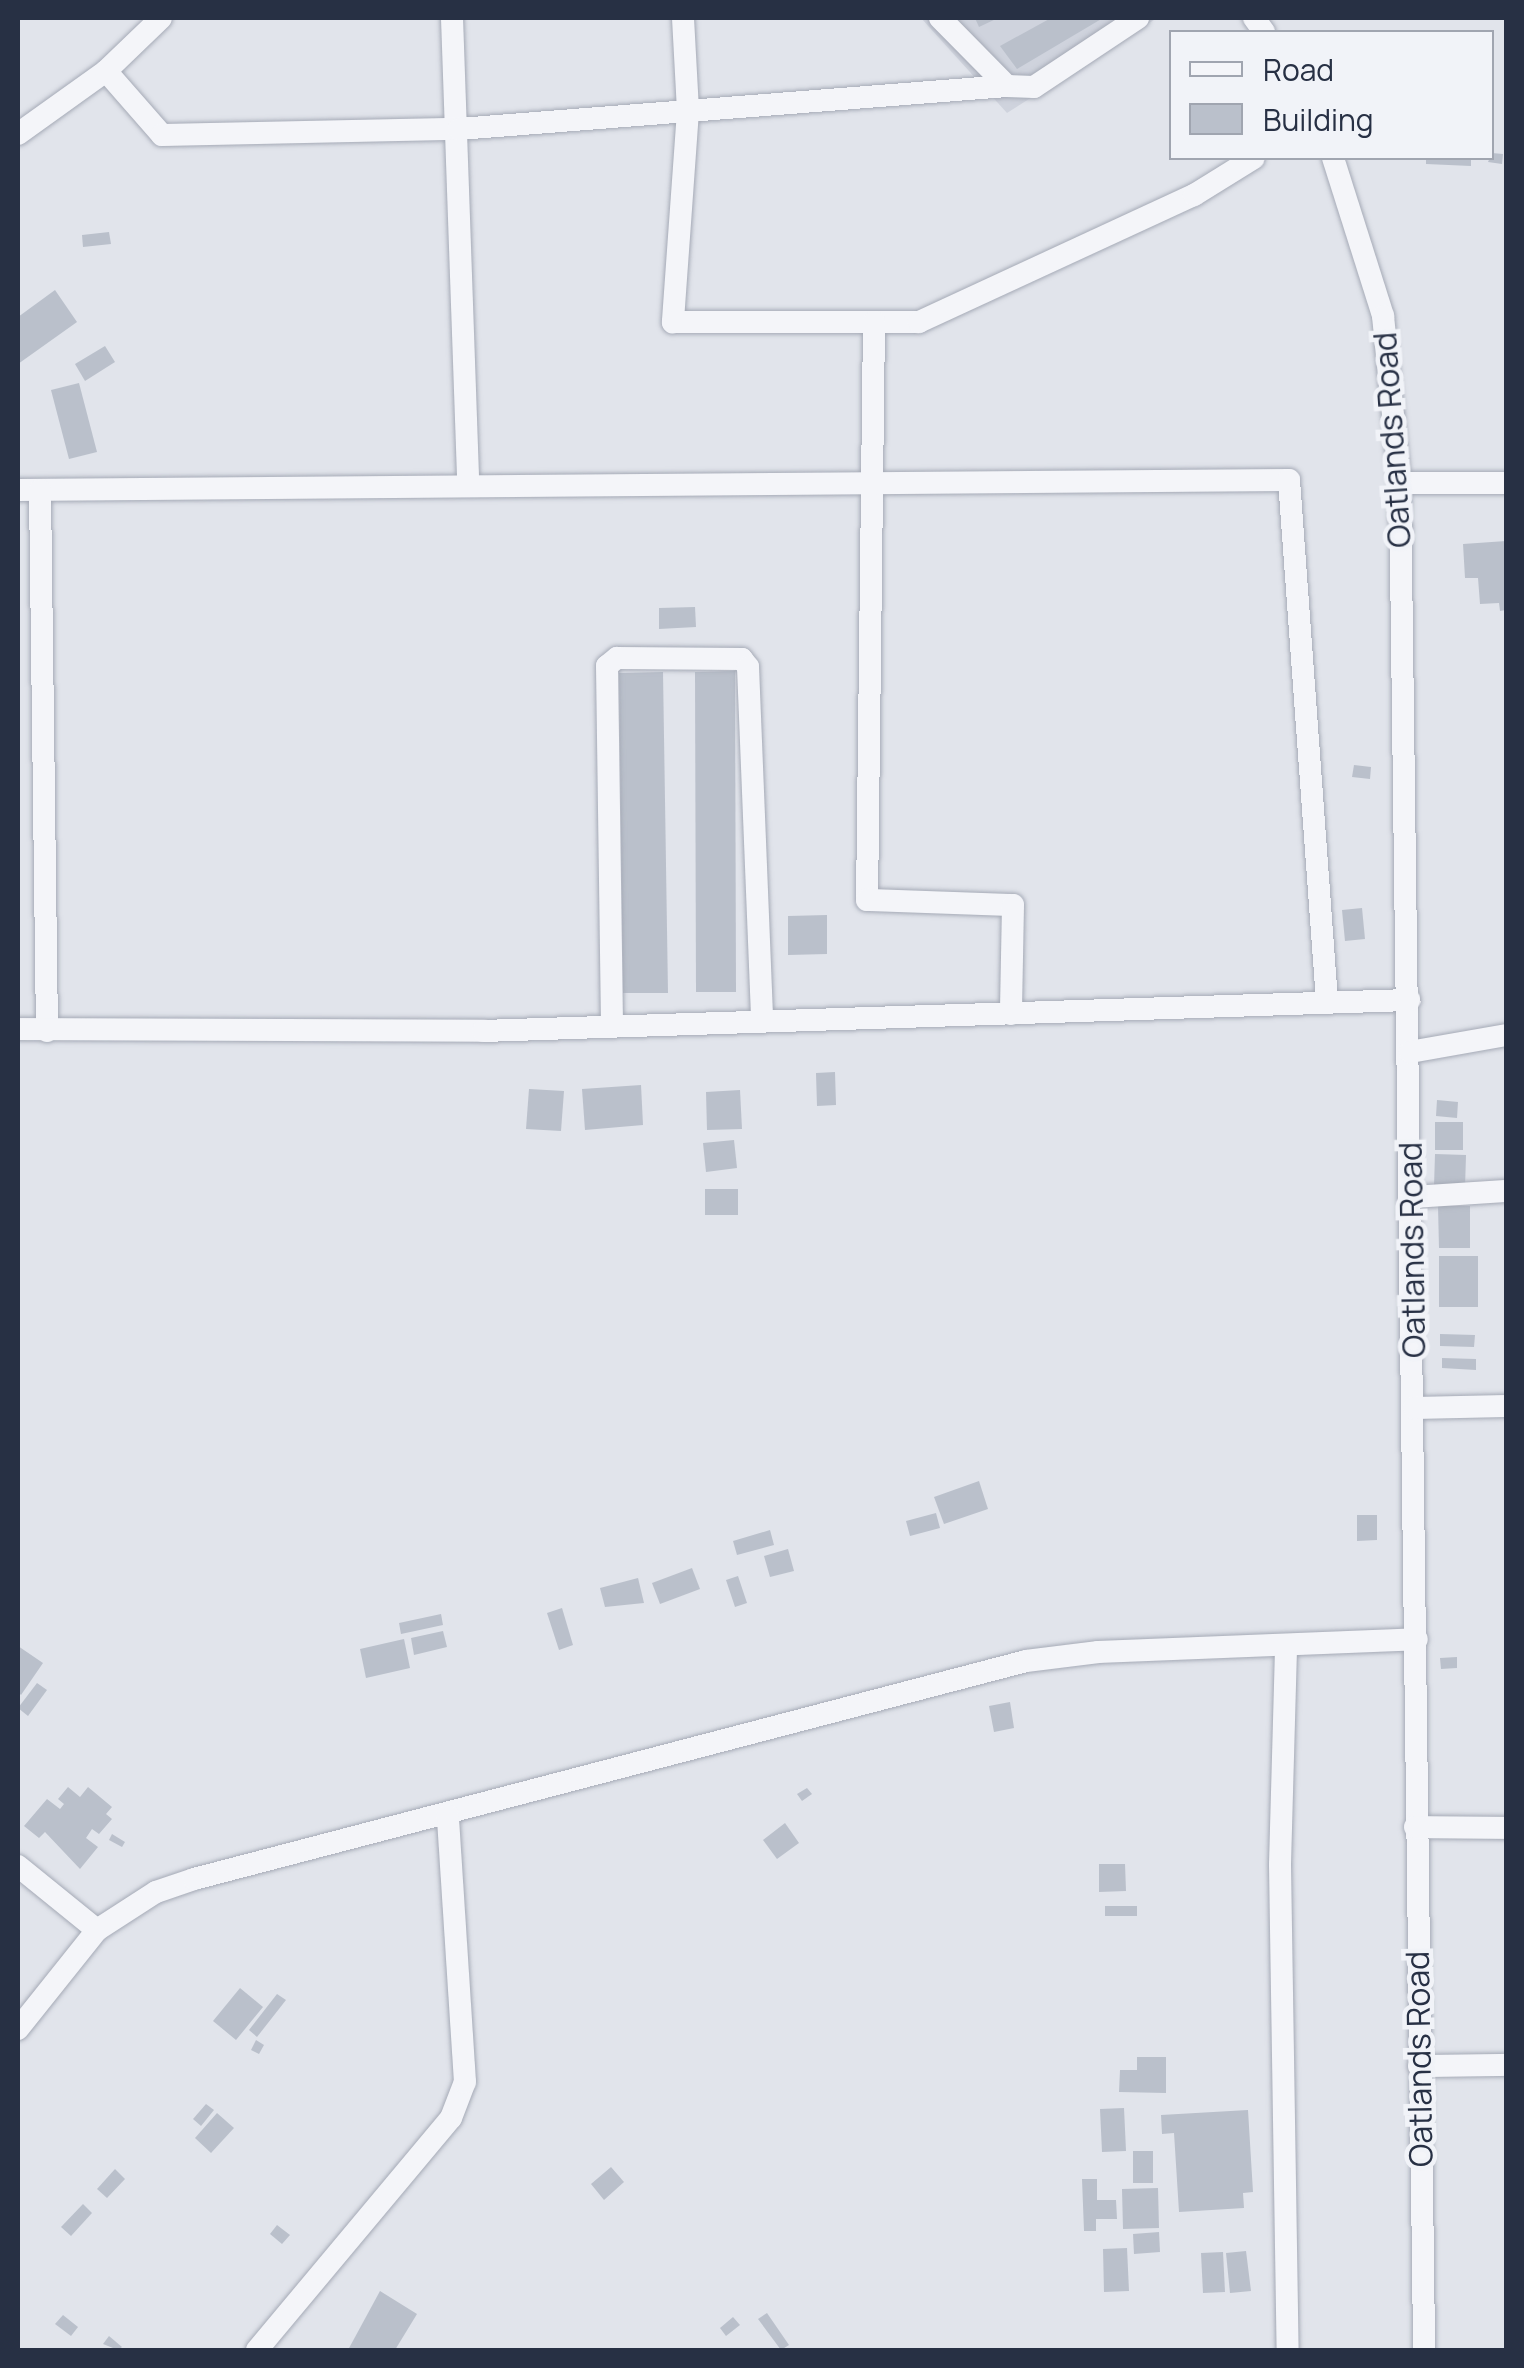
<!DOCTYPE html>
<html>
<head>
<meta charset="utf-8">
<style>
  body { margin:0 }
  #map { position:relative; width:1524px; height:2368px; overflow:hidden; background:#e1e4eb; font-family:Manrope,sans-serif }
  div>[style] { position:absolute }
  .built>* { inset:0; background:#cfd3dd }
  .building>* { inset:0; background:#bac0cb }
  .roads { filter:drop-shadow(0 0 2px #a5aab6) drop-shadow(0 0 2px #a5aab6) }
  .minor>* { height:22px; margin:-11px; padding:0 11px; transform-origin:11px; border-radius:11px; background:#f4f5f9 }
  span { translate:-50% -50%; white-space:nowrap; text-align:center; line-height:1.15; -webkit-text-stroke:9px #f1f3f8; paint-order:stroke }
  .street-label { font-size:32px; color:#273044 }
  .frame { position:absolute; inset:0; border:20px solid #273044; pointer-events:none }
  .legend { position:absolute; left:1169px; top:30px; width:325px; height:130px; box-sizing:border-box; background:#f1f3f8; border:2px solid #a0a5b0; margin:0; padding:12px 18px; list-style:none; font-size:30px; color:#273044 }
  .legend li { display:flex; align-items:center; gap:20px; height:50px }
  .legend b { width:50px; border:2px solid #a0a5b0 }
</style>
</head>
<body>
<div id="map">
  <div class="built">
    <div style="clip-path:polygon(921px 18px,1157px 18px,1007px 113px)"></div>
  </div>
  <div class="building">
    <div style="clip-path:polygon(975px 18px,998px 18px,979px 27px)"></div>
    <div style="clip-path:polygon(1051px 18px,1103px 18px,1017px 69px,1000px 46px)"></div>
    <div style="clip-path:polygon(1492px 153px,1503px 154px,1502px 164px,1488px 162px)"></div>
    <div style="clip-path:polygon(1426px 158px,1471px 158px,1471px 166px,1426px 164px)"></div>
    <div style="clip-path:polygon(109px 232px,111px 244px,83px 247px,82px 235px)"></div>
    <div style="clip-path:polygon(55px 290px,77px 322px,18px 364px,18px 317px)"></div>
    <div style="clip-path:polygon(105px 346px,115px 362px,85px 381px,75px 364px)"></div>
    <div style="clip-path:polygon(79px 383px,97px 452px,69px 459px,51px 390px)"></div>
    <div style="clip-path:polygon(1506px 541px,1506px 610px,1500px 611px,1499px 603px,1480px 604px,1478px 578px,1465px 578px,1463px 544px)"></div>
    <div style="clip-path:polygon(695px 607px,696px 627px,659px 629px,659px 608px)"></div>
    <div style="clip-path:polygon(735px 671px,736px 992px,696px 992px,695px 672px)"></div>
    <div style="clip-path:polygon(663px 672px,668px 993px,623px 993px,619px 673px)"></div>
    <div style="clip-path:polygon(1354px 765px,1371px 767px,1370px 779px,1352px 777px)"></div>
    <div style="clip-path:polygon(1362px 908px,1365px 939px,1345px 941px,1342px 910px)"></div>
    <div style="clip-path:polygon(827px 915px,827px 954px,788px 955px,788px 916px)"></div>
    <div style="clip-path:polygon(835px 1072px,836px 1105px,817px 1106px,816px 1073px)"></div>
    <div style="clip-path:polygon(641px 1085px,643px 1125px,585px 1130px,582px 1089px)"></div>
    <div style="clip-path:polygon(529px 1089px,564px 1091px,561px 1131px,526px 1129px)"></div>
    <div style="clip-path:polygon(740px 1090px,742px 1129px,707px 1130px,706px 1092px)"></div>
    <div style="clip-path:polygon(1437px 1100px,1458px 1102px,1457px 1118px,1436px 1116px)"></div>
    <div style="clip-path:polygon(1435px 1122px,1463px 1122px,1463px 1150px,1435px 1150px)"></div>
    <div style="clip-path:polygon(734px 1140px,737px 1168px,706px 1172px,703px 1143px)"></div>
    <div style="clip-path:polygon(1435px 1154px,1466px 1155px,1465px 1188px,1434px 1187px)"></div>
    <div style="clip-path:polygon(705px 1189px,738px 1189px,738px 1215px,705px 1215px)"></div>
    <div style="clip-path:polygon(1438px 1206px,1470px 1206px,1470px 1248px,1439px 1248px)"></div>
    <div style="clip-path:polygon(1439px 1256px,1478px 1256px,1478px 1307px,1439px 1307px)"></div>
    <div style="clip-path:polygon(1440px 1334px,1475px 1335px,1474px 1347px,1440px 1346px)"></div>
    <div style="clip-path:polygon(1442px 1358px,1476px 1359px,1476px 1370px,1442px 1368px)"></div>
    <div style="clip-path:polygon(979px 1481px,988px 1509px,944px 1524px,934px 1497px)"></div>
    <div style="clip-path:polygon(936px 1513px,940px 1528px,910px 1536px,906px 1521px)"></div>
    <div style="clip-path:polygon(1357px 1515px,1377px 1515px,1377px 1540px,1357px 1541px)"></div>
    <div style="clip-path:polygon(770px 1530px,774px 1545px,737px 1555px,733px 1541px)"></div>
    <div style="clip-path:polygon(788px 1549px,794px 1571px,770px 1577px,764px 1556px)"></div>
    <div style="clip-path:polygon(692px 1568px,700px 1589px,660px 1604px,652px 1583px)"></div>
    <div style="clip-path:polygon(738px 1576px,747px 1603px,735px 1607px,726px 1580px)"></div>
    <div style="clip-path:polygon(638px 1578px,644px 1603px,605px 1607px,600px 1588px)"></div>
    <div style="clip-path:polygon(562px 1608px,573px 1645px,559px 1650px,547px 1613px)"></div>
    <div style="clip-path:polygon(441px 1614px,443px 1625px,401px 1634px,399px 1623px)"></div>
    <div style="clip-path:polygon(443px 1631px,447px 1647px,414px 1655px,411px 1638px)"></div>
    <div style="clip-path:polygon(404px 1639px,410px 1668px,366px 1678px,360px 1649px)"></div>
    <div style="clip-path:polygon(18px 1646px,43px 1663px,21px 1695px,18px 1692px)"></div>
    <div style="clip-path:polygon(1457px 1657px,1457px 1668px,1441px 1669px,1440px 1658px)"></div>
    <div style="clip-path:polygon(37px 1683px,47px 1690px,28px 1716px,18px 1708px)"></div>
    <div style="clip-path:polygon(1010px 1702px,1014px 1728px,994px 1732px,989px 1706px)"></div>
    <div style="clip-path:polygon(68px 1787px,80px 1797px,88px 1787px,112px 1807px,106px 1814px,112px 1819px,99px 1834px,92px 1829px,86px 1838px,98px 1847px,80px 1869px,45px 1832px,39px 1838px,24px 1826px,47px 1799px,60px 1809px,64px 1804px,58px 1799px)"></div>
    <div style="clip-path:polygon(807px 1788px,812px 1794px,802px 1801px,797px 1794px)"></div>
    <div style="clip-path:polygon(785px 1823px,799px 1843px,777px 1859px,763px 1840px)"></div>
    <div style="clip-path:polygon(112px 1834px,125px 1842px,122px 1847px,109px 1840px)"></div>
    <div style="clip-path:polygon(1099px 1864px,1125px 1864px,1126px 1891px,1099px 1892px)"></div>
    <div style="clip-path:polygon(1105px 1906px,1137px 1906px,1137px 1916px,1105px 1916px)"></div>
    <div style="clip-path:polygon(240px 1988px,263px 2007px,236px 2040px,213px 2021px)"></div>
    <div style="clip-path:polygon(277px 1994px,286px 2000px,257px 2037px,249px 2030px)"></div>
    <div style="clip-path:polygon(256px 2040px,264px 2045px,259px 2054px,251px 2050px)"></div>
    <div style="clip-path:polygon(1137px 2057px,1166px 2057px,1166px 2093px,1119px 2092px,1120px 2070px,1137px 2070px)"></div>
    <div style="clip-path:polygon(206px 2104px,214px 2110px,201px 2126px,193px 2119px)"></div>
    <div style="clip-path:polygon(1124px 2108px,1126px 2151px,1102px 2152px,1100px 2109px)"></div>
    <div style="clip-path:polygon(1248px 2110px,1253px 2192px,1243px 2193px,1244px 2208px,1179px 2212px,1174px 2133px,1162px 2134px,1161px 2115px)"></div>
    <div style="clip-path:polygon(217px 2113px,234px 2128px,211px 2153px,195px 2138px)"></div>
    <div style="clip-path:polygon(1133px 2151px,1153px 2151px,1153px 2183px,1133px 2183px)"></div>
    <div style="clip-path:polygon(611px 2167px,624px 2182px,604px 2200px,591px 2184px)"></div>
    <div style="clip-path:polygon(115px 2169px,125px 2179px,107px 2198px,97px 2189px)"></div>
    <div style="clip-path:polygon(1082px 2179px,1097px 2179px,1097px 2200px,1116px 2200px,1117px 2219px,1096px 2219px,1096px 2231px,1084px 2231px)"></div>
    <div style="clip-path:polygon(1158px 2188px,1159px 2228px,1123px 2229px,1122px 2189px)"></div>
    <div style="clip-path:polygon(83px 2204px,92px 2213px,71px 2236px,61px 2227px)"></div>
    <div style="clip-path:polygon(277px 2225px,290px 2235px,282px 2244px,270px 2234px)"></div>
    <div style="clip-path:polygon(1159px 2232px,1160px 2252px,1134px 2254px,1133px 2234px)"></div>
    <div style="clip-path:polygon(1127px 2248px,1129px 2291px,1104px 2292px,1103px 2249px)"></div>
    <div style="clip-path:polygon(1246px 2251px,1251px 2291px,1230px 2293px,1226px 2253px)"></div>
    <div style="clip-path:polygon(1223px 2252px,1225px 2292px,1203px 2293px,1201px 2253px)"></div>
    <div style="clip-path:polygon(380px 2291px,417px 2314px,395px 2350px,348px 2350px)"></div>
    <div style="clip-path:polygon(767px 2313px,789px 2345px,781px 2350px,758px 2319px)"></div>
    <div style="clip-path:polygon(63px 2315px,78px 2327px,71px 2336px,55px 2324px)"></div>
    <div style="clip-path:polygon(733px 2317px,740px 2325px,726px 2336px,720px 2328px)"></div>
    <div style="clip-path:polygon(109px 2336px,122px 2347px,118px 2350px,103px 2344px)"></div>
  </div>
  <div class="roads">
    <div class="minor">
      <div style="left:452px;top:18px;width:468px;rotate:88deg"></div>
      <div style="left:683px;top:18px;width:93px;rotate:86.9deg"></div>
      <div style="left:688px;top:111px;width:212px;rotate:94.1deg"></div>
      <div style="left:673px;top:322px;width:246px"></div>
      <div style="left:919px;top:322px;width:303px;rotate:-24.8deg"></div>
      <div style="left:1194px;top:195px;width:70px;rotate:-31.7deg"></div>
      <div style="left:940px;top:18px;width:95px;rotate:45.4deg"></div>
      <div style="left:1007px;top:86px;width:27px;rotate:2deg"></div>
      <div style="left:1034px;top:87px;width:125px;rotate:-33.6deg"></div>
      <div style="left:1254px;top:18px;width:17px;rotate:54deg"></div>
      <div style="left:106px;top:71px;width:85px;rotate:48.8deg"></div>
      <div style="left:162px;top:135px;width:297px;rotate:-1.2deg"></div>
      <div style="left:459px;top:129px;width:550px;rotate:-4.49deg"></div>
      <div style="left:18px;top:134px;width:108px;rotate:-35.6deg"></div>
      <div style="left:106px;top:71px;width:76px;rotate:-43.9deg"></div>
      <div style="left:1333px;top:158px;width:166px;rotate:72.4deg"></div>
      <div style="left:1383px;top:316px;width:168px;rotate:84.2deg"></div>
      <div style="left:1400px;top:483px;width:1867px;rotate:89.26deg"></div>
      <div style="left:874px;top:322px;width:578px;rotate:90.69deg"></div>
      <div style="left:867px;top:900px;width:146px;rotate:2deg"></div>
      <div style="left:1013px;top:905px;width:109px;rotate:91.1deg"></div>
      <div style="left:1400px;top:483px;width:106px"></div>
      <div style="left:18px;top:490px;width:1271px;rotate:-0.45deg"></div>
      <div style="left:1289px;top:480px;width:522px;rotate:85.83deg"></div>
      <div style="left:40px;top:490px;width:541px;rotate:89.26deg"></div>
      <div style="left:612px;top:1024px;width:358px;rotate:-90.8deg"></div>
      <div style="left:607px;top:666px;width:13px;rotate:-39deg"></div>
      <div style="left:617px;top:658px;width:125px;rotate:0.5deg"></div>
      <div style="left:742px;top:659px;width:10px;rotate:53deg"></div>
      <div style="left:748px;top:667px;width:350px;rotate:87.7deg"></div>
      <div style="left:18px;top:1029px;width:465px;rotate:0.2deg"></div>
      <div style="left:483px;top:1031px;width:927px;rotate:-1.92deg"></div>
      <div style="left:1410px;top:1052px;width:97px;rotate:-10deg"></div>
      <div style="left:1412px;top:1197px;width:94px;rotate:-3.7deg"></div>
      <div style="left:1414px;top:1408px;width:92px;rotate:-1.2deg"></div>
      <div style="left:1286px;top:1649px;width:216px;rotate:91.6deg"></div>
      <div style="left:1280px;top:1865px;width:485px;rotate:89.1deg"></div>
      <div style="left:1415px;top:1827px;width:91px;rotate:0.6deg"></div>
      <div style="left:18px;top:1866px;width:102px;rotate:39deg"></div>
      <div style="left:18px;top:2029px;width:127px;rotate:-51.4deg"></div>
      <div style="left:97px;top:1930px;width:70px;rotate:-32.8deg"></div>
      <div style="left:156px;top:1892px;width:40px;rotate:-18.9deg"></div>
      <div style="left:194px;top:1879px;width:860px;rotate:-14.68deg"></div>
      <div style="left:1026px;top:1661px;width:73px;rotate:-7.1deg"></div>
      <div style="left:1098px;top:1652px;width:319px;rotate:-2.3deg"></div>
      <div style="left:1419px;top:2066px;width:87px;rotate:-0.7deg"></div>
      <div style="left:257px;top:2350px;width:302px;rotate:-50.1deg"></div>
      <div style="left:451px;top:2118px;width:39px;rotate:-69deg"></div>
      <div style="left:465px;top:2082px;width:267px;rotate:-93.7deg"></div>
    </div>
  </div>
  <div class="street-label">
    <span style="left:1392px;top:440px;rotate:-94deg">Oatlands Road</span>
    <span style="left:1412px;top:1250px;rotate:-91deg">Oatlands Road</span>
    <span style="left:1419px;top:2059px;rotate:-91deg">Oatlands Road</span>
  </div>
  <div class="frame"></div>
  <ul class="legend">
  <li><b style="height:12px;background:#f4f5f9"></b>Road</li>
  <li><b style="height:28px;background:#bac0cb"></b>Building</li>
  </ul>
</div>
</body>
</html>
